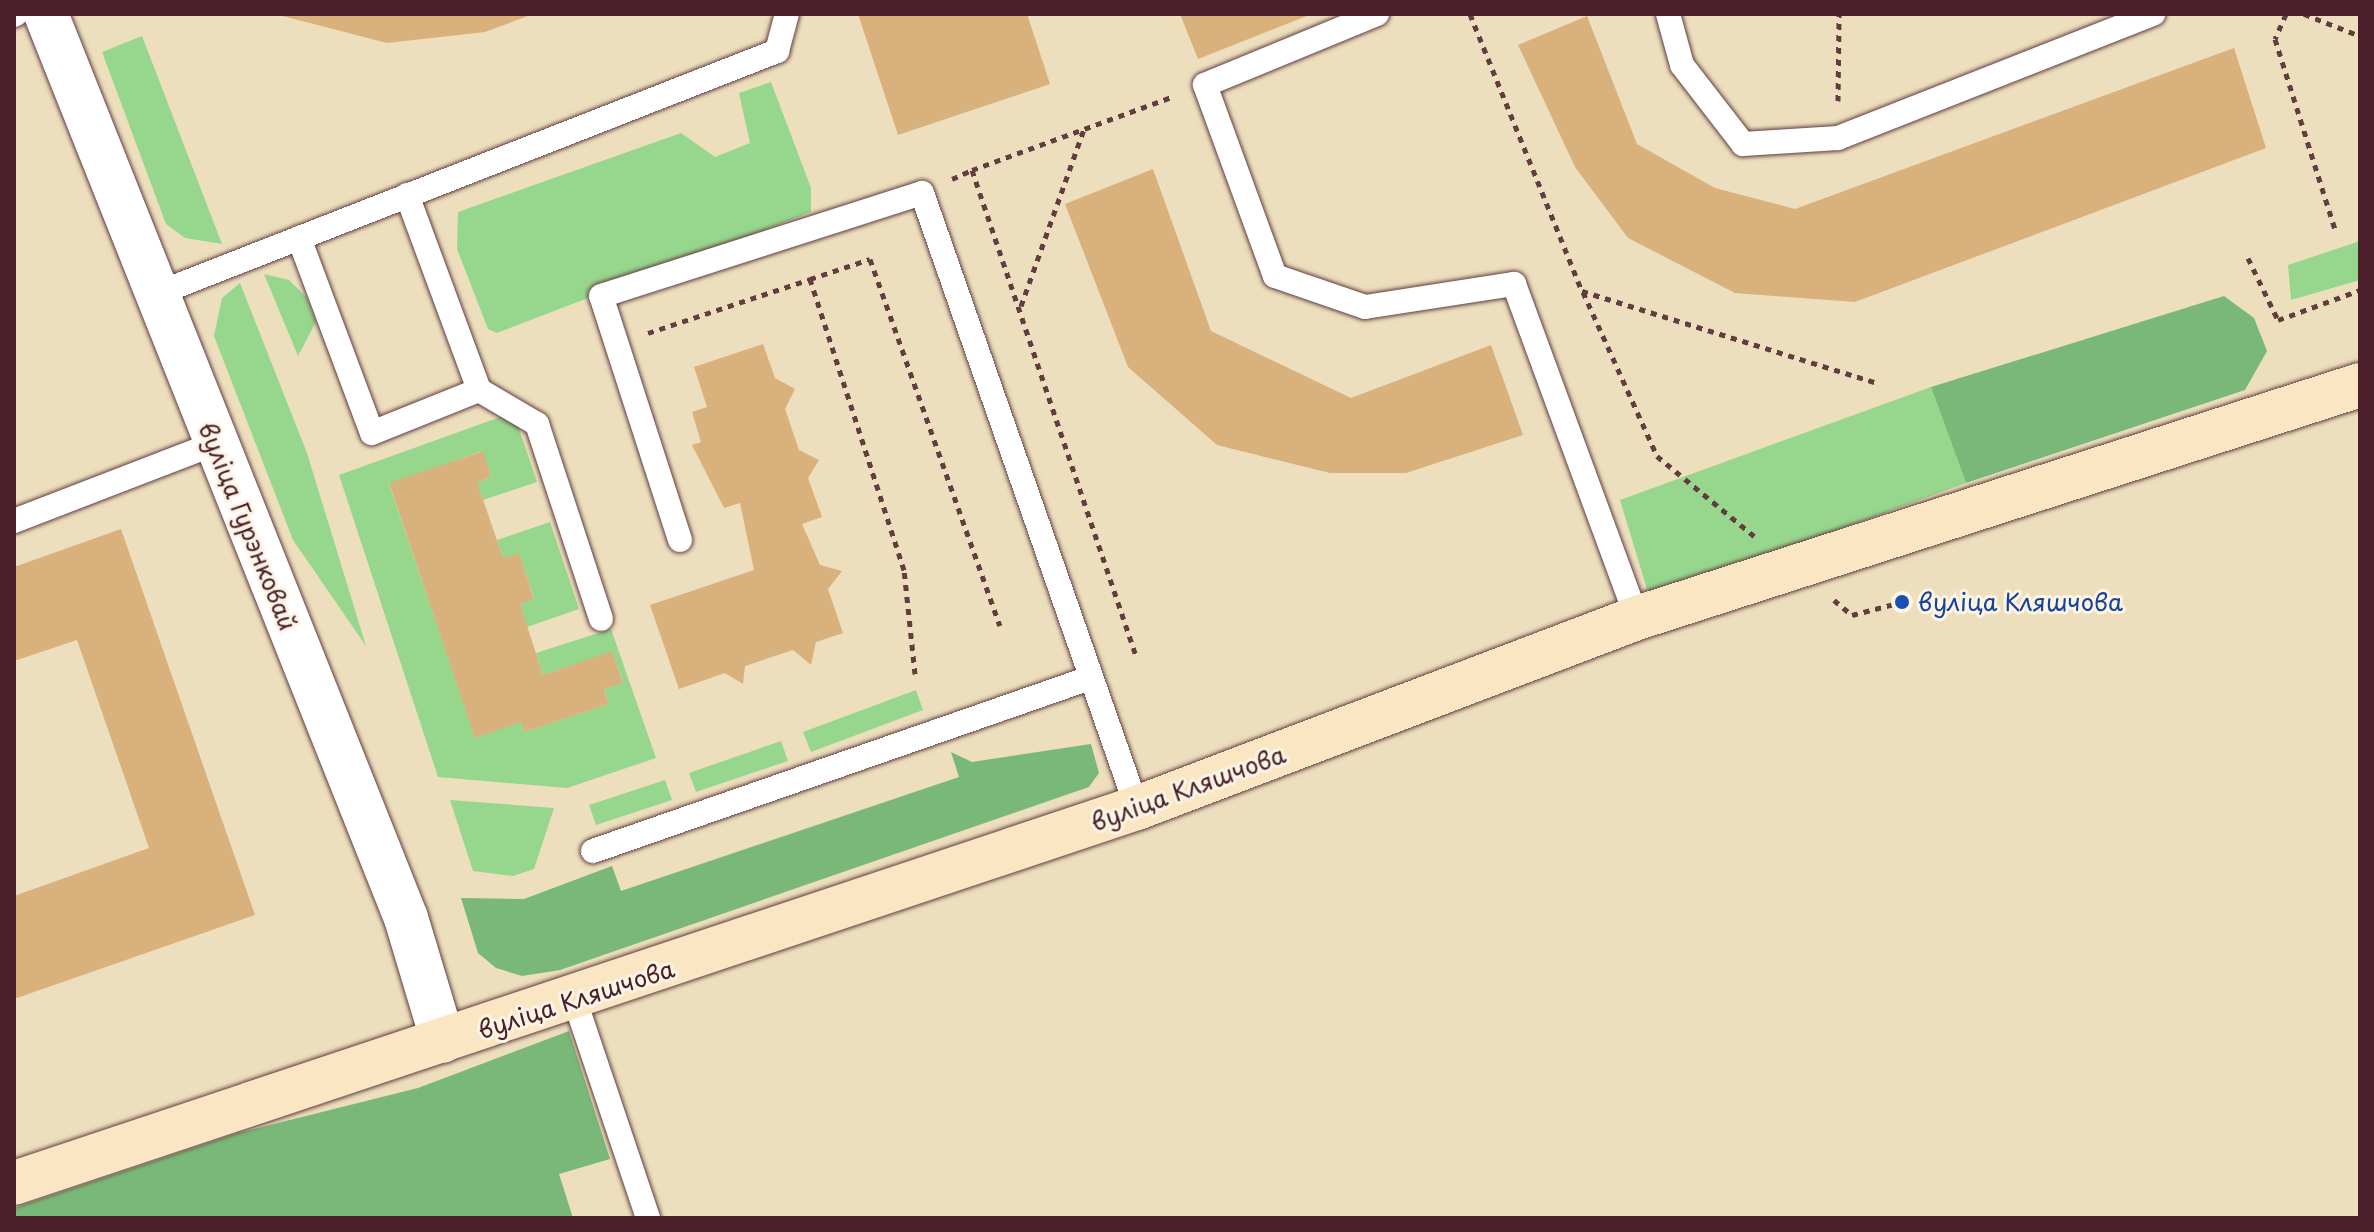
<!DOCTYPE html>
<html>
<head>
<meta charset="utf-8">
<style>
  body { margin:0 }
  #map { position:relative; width:2374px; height:1232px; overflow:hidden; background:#eddfbd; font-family:"Playpen Sans",sans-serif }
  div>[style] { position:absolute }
  .green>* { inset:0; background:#97d78d }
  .forest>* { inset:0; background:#79b878 }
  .building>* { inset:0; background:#d8b17d }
  .path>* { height:5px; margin-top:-2.5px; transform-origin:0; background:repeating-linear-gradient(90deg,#623c41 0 6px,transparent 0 12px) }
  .roads { filter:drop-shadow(0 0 2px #623c41) drop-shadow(0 0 2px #623c41) }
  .lane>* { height:24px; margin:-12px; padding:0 12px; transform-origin:12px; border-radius:12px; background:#fff }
  .street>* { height:44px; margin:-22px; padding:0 22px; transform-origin:22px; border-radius:22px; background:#fff }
  .secondary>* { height:44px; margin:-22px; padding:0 22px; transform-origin:22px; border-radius:22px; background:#fbe6c4 }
  .dots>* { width:22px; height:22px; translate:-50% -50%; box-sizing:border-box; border:4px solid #fcf5e5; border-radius:50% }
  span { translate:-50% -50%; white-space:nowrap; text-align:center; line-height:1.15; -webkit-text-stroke:6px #fcf5e5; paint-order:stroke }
  .street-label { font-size:24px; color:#4a1f2b }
  .transit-label { font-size:24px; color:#164399 }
  .left { translate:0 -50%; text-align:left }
  .frame { position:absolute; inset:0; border:16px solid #4a1f2b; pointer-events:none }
</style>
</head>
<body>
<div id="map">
  <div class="green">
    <div style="clip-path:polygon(142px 36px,222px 244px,185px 238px,166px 224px,102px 52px)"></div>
    <div style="clip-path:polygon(771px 82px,811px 188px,811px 212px,497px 333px,488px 329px,457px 249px,458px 212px,681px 133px,715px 157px,750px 143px,739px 93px)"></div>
    <div style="clip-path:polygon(2360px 241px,2360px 280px,2291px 300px,2288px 265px)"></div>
    <div style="clip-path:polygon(264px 274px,289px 280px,307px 298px,316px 322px,298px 356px)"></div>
    <div style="clip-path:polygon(240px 283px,307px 453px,366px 646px,293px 540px,214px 336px,222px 298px)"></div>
    <div style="clip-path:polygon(1931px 387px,1966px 483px,1650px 599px,1620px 500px)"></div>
    <div style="clip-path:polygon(503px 416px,518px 426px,537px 482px,483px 500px,477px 482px,491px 477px,482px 451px,389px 484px,475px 737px,521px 722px,525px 732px,609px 704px,604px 689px,623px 682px,612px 652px,543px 675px,536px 653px,611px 629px,656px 758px,567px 788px,438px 777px,339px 475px)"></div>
    <div style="clip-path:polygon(550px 522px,579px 609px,527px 627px,520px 604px,534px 598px,519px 554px,503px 558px,497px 540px)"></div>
    <div style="clip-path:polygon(916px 690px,923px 710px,811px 752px,803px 732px)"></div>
    <div style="clip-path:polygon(781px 741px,788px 761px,696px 792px,689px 773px)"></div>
    <div style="clip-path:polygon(665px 780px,672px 800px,596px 825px,589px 805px)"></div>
    <div style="clip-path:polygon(450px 800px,554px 808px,534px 869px,513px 876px,473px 871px)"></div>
  </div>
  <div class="forest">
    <div style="clip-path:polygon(2224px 296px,2254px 318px,2267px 351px,2245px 390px,1966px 483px,1931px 387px)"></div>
    <div style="clip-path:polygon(1091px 744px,1099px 773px,1089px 787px,560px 970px,522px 976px,496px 968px,478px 953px,461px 898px,524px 899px,612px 866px,621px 891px,959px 777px,951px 752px,972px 762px)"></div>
    <div style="clip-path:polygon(569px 1031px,610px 1159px,559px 1174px,573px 1218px,14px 1218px,14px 1208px,238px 1133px,418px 1088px)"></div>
  </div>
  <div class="building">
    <div style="clip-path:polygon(275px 14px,533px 14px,485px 32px,387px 43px)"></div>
    <div style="clip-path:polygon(858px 14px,1027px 14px,1050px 84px,898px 135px)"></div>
    <div style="clip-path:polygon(1180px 14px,1312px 14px,1198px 59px)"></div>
    <div style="clip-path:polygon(1587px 16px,1637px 144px,1715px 188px,1795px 209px,2234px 48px,2266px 148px,1855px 302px,1735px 293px,1628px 238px,1575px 167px,1518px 45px)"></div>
    <div style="clip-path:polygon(1153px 169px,1211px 331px,1351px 398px,1491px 345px,1523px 435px,1406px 473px,1330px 473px,1217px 445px,1128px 367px,1065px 204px)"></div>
    <div style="clip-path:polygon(763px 344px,775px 378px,795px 389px,785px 409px,799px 450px,819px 460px,808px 478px,822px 517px,802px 524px,820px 565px,842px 571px,828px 589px,843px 633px,816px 642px,811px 665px,793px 650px,745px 666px,743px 684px,725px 673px,679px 689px,650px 605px,754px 570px,740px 503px,724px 508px,692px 445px,701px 442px,692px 412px,707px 407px,694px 367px)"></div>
    <div style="clip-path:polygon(483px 451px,491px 477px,477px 482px,503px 558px,519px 553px,534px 599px,520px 604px,543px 675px,612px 651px,623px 683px,604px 689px,609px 704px,525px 732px,521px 722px,475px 738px,389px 483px)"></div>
    <div style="clip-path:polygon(121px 529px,255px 915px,14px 999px,14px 896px,149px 848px,77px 640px,14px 661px,14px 567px)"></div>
  </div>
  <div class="path">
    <div style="left:1470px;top:14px;width:299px;rotate:68deg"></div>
    <div style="left:1582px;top:291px;width:309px;rotate:17.3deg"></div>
    <div style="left:2286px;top:14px;width:27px;rotate:114deg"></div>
    <div style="left:2275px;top:39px;width:199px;rotate:72.5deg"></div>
    <div style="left:2304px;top:14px;width:60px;rotate:21.4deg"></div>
    <div style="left:1838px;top:101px;width:87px;rotate:-89.3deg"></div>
    <div style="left:972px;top:170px;width:215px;rotate:-20.1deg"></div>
    <div style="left:952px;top:179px;width:22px;rotate:-24deg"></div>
    <div style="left:972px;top:170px;width:513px;rotate:71.35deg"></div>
    <div style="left:2248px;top:258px;width:69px;rotate:64.2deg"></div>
    <div style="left:2278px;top:320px;width:87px;rotate:-20.1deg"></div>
    <div style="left:1583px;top:292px;width:180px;rotate:65.7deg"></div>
    <div style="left:1657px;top:456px;width:126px;rotate:39.5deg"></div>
    <div style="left:1021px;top:306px;width:188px;rotate:-70.4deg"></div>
    <div style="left:648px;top:333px;width:171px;rotate:-18.4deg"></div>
    <div style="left:1834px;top:600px;width:23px;rotate:40deg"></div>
    <div style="left:1852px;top:615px;width:52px;rotate:-14.6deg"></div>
    <div style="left:915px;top:674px;width:105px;rotate:-96deg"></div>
    <div style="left:904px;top:570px;width:306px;rotate:-107.9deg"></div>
    <div style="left:810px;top:279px;width:63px;rotate:-18.4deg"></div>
    <div style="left:870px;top:259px;width:389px;rotate:70.5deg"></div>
  </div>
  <div class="roads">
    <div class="lane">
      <div style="left:1377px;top:14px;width:186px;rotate:157.6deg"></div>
      <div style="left:1205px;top:85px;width:203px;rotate:69.9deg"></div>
      <div style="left:1275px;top:276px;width:95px;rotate:19deg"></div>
      <div style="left:1365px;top:307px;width:151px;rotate:-8.8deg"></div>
      <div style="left:1514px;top:284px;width:356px;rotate:69.8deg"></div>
      <div style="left:1668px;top:14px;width:53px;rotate:74.6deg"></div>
      <div style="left:1682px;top:65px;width:100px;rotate:52.3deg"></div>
      <div style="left:1743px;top:144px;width:95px;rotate:-3.6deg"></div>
      <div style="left:1838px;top:138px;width:339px;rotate:-21.5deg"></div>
      <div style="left:14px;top:15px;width:2px;rotate:-27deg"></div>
      <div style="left:407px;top:195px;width:208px;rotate:69.7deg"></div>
      <div style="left:479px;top:390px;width:67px;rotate:30.4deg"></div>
      <div style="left:537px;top:424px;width:205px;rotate:71.8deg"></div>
      <div style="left:299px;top:238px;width:208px;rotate:69.5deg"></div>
      <div style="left:372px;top:433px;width:115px;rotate:-21.9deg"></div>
      <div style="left:159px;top:293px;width:664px;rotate:-21.38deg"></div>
      <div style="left:777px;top:51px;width:38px;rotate:-75deg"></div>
      <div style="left:14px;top:521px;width:214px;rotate:-21.1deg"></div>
      <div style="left:680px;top:540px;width:256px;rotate:-107.9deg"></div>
      <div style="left:601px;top:296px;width:337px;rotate:-17.8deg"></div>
      <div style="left:922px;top:193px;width:651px;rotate:70.73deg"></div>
      <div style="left:593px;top:851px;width:526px;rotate:-19.19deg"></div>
      <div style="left:575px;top:1001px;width:229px;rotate:71.4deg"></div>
    </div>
    <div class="street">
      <div style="left:46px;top:14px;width:973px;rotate:68.29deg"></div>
      <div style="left:406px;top:918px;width:128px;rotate:73.3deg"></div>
    </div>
    <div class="secondary">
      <div style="left:14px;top:1183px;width:1184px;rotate:-18.47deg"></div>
      <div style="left:1137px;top:808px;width:535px;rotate:-20.81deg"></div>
      <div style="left:1637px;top:618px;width:760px;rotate:-17.86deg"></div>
    </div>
  </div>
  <div class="dots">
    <div style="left:1902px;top:602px;background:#1a4fb4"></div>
  </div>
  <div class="street-label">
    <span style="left:248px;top:526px;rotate:68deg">вуліца Гурэнковай</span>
    <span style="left:1188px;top:788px;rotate:-20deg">вуліца Кляшчова</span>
    <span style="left:576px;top:999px;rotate:-18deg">вуліца Кляшчова</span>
  </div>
  <div class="transit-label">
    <span class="left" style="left:1918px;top:602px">вуліца Кляшчова</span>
  </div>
  <div class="frame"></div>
</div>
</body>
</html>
